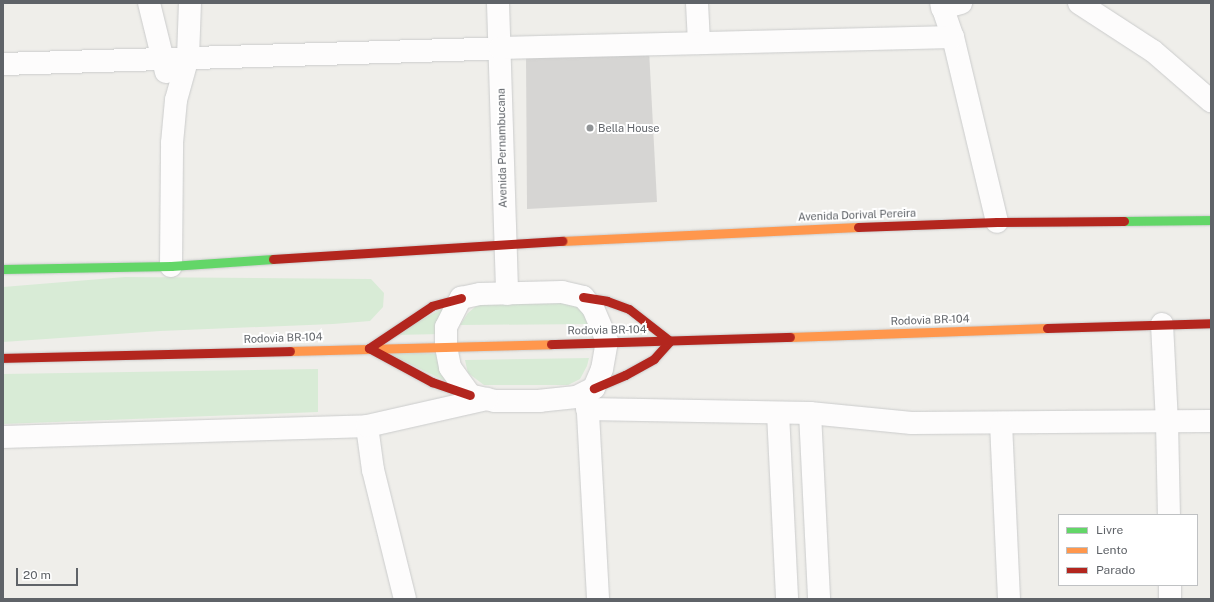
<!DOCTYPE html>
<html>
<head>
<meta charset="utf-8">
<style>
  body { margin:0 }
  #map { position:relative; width:1214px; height:602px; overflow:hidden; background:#efeeea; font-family:"Public Sans",sans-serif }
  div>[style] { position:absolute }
  .green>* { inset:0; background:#d8ebd6 }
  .building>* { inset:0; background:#d6d5d3 }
  .roads { filter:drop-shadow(0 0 1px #cbcccc) drop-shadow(0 0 1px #cbcccc) }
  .street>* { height:22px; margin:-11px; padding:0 11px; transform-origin:11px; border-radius:11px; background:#fdfcfc }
  .fast>* { height:9px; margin:-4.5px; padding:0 4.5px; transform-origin:4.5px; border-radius:4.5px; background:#63d668 }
  .slow>* { height:9px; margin:-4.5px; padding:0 4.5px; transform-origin:4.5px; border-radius:4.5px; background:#ff974d }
  .jam>* { height:9px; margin:-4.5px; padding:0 4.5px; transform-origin:4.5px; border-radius:4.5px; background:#b3261e }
  .dots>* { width:11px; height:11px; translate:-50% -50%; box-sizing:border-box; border:2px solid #fff; border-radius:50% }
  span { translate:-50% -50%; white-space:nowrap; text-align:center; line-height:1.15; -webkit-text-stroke:4px #fff; paint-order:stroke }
  .poi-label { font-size:11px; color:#5f6368 }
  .left { translate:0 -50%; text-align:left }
  .street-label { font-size:11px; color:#5f6368 }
  .frame { position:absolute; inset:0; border:4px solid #5f6368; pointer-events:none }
  .legend { position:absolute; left:1058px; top:514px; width:140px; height:72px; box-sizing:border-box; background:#fff; border:1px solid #bfc1c3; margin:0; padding:5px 7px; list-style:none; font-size:12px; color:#5f6368 }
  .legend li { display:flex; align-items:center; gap:8px; height:20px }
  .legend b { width:20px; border:1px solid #bfc1c3 }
  .scale { position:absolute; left:16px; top:568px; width:62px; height:18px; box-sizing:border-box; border:2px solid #5f6368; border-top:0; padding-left:5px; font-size:12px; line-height:14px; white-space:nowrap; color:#5f6368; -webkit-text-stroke:3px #fff; paint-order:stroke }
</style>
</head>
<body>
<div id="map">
  <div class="green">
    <div style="clip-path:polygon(125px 277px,371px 279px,384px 293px,383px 307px,370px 321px,333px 324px,160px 331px,3px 342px,3px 287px)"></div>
    <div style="clip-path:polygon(574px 300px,593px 324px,460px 325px,468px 313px,481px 302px)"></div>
    <div style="clip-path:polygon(456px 302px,443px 334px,392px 335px)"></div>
    <div style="clip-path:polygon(385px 352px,442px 354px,460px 388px)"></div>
    <div style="clip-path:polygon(589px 358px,587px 366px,580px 379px,568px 385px,484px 385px,468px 373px,465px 360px)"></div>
    <div style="clip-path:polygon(318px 369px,318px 412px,3px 424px,3px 374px)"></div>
  </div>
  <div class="building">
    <div style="clip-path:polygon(649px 50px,657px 202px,527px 209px,526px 54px)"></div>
  </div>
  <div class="roads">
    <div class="street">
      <div style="left:149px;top:3px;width:71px;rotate:76.2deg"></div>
      <div style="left:498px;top:3px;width:291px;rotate:88.2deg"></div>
      <div style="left:697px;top:3px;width:40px;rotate:87.1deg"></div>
      <div style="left:941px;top:3px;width:36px;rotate:71deg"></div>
      <div style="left:953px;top:37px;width:190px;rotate:76.6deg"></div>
      <div style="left:1079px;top:3px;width:88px;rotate:33deg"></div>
      <div style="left:1153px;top:51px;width:77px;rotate:40.8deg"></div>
      <div style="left:942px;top:8px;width:20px;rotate:-15deg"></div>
      <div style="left:3px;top:64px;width:497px;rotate:-1.8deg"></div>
      <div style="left:500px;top:48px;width:453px;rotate:-1.4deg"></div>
      <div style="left:171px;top:266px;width:123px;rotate:-89.5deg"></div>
      <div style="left:172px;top:143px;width:43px;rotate:-84.7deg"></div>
      <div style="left:176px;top:100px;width:45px;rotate:-74.4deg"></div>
      <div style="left:188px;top:57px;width:54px;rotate:-87.9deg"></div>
      <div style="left:562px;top:292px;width:22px;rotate:13deg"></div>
      <div style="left:583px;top:297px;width:15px;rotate:48deg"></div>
      <div style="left:593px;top:308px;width:36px;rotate:67deg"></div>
      <div style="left:607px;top:341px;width:28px;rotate:100deg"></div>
      <div style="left:602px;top:369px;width:21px;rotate:113deg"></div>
      <div style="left:594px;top:388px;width:20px;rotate:153deg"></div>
      <div style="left:576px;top:397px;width:36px;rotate:174deg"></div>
      <div style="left:540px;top:401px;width:45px;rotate:180deg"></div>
      <div style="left:495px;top:401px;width:26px;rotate:-167deg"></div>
      <div style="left:470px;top:395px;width:34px;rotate:-126deg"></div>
      <div style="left:450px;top:367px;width:21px;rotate:-101deg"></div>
      <div style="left:446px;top:346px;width:19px;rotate:-90deg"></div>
      <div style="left:446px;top:327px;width:33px;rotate:-63deg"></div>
      <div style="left:461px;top:298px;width:19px;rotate:-12deg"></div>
      <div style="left:480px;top:294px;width:82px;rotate:-1.4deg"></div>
      <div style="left:1162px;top:324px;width:98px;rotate:87.1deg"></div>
      <div style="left:1167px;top:422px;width:93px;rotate:88.8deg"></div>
      <div style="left:587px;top:395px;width:204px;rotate:86.9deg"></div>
      <div style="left:587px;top:409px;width:223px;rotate:1deg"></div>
      <div style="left:810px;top:413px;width:102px;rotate:5.6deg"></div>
      <div style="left:912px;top:423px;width:299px;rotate:-0.4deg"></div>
      <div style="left:778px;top:413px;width:186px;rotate:87.2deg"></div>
      <div style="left:810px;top:413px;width:186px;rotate:87.2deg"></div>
      <div style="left:1001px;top:423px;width:176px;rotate:87.4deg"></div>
      <div style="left:3px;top:437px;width:364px;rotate:-1.7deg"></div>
      <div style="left:1170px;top:585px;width:14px;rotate:90deg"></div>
      <div style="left:405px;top:599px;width:133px;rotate:-103.9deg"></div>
      <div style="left:373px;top:470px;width:44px;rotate:-97.8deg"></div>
      <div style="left:367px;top:426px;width:123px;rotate:-12.7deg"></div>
    </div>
    <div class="fast">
      <div style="left:1124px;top:221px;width:87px;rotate:-0.7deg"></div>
      <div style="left:3px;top:269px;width:168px;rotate:-1deg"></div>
      <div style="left:171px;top:266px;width:102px;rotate:-3.9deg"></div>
    </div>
    <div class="slow">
      <div style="left:562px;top:241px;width:296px;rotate:-2.7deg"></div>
      <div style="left:790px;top:337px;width:257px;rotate:-2deg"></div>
      <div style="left:290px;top:351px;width:261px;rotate:-1.5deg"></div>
    </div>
    <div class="jam">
      <div style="left:858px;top:227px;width:139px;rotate:-2.1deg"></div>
      <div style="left:997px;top:222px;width:127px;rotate:-0.5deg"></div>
      <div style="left:273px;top:259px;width:290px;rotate:-3.6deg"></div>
      <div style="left:583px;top:297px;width:24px;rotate:9deg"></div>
      <div style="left:607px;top:301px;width:23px;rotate:20deg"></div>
      <div style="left:629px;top:309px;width:52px;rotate:38deg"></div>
      <div style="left:670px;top:341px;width:24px;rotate:132deg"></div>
      <div style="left:654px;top:359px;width:33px;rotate:151deg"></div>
      <div style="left:625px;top:375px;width:34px;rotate:157deg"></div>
      <div style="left:461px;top:298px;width:30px;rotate:165deg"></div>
      <div style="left:432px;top:306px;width:76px;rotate:146.3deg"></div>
      <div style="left:369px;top:348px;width:72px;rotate:28.4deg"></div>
      <div style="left:432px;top:382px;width:40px;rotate:18.9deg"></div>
      <div style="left:1047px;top:328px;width:164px;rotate:-1.7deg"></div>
      <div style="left:551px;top:344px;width:239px;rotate:-1.7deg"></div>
      <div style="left:3px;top:358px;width:287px;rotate:-1.4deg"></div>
    </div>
  </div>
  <div class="dots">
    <div style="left:590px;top:128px;background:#919496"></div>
  </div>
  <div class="poi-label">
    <span class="left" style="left:598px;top:128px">Bella House</span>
  </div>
  <div class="street-label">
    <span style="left:502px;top:148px;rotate:-91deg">Avenida Pernambucana</span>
    <span style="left:857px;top:215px;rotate:-2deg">Avenida Dorival Pereira</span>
    <span style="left:930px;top:320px;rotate:-2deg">Rodovia BR-104</span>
    <span style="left:607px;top:330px;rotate:-1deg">Rodovia BR-104</span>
    <span style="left:283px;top:338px;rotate:-2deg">Rodovia BR-104</span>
  </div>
  <div class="frame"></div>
  <ul class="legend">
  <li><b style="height:5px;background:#63d668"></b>Livre</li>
  <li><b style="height:5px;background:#ff974d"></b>Lento</li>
  <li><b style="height:5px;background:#b3261e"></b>Parado</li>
  </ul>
  <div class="scale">20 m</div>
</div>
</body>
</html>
